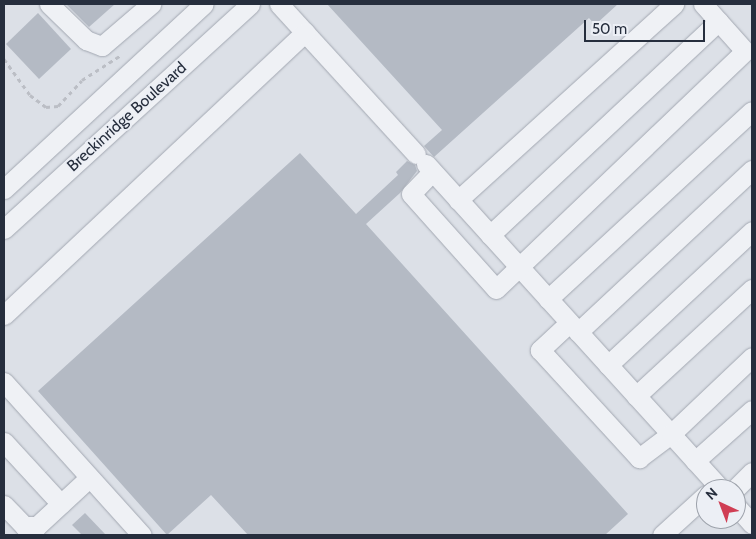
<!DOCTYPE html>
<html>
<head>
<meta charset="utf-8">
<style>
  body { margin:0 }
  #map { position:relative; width:756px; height:539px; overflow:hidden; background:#dce0e7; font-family:Cabin,sans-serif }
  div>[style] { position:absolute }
  .building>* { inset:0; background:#b4bac4 }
  .path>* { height:3px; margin-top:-1.5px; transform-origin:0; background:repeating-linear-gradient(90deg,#bbbec5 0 4px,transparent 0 8px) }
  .roads { filter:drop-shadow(0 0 1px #a2a7b1) drop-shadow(0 0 1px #a2a7b1) }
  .minor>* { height:19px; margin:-9.5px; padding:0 9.5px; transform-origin:9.5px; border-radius:9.5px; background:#eff1f5 }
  span { translate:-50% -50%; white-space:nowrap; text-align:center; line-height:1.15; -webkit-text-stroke:4px #eceff5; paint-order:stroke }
  .street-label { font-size:16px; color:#262e3d }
  .frame { position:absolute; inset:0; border:5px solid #262e3d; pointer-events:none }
  .north { position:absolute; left:696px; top:479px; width:50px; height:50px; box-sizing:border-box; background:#eceff5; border:1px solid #9da2ab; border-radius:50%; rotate:317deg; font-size:14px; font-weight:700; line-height:20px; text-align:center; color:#262e3d }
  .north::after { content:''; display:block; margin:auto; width:18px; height:22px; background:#d03e54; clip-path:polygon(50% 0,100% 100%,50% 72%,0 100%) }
  .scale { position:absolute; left:584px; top:20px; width:121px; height:22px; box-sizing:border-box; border:2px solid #262e3d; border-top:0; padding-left:6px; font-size:15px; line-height:18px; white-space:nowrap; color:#262e3d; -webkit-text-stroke:4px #eceff5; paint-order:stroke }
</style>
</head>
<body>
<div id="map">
  <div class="building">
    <div style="clip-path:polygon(66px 4px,115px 4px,89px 27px)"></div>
    <div style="clip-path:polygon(327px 4px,618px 4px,595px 25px,589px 18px,434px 157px,424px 146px,442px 130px)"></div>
    <div style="clip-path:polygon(38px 13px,71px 49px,39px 79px,6px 44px)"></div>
    <div style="clip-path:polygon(300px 153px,356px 214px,398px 175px,396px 172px,407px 161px,415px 165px,417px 171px,400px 193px,366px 224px,628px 514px,605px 535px,248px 535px,211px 495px,167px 535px,38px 391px)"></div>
    <div style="clip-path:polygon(85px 513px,106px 535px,82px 535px,72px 525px)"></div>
  </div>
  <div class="path">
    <div style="left:4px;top:59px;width:44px;rotate:54.2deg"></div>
    <div style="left:30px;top:95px;width:20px;rotate:37deg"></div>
    <div style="left:46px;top:107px;width:12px;rotate:-5deg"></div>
    <div style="left:58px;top:106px;width:35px;rotate:-47deg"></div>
    <div style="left:82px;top:80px;width:46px;rotate:-32.7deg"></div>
  </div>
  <div class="roads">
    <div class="minor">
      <div style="left:49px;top:4px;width:52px;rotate:44.2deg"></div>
      <div style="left:86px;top:40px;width:17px;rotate:21deg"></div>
      <div style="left:102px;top:46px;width:65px;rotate:-40.6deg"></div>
      <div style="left:279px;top:4px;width:203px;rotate:47.6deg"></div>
      <div style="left:426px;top:164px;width:439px;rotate:47.8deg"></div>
      <div style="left:432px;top:172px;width:30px;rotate:134deg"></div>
      <div style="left:411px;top:194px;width:127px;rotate:48.2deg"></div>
      <div style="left:496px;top:289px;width:344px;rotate:-43.7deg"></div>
      <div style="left:745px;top:51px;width:63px;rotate:-131.8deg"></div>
      <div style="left:4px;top:189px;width:272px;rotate:-42.8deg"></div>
      <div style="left:458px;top:200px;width:292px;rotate:-42.2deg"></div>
      <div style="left:4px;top:229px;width:333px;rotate:-42.4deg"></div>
      <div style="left:490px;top:235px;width:313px;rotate:-43.1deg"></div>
      <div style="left:548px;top:299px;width:277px;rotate:-42.7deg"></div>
      <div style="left:4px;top:315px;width:413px;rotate:-43.2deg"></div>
      <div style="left:569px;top:323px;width:40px;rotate:137deg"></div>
      <div style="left:540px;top:350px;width:147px;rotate:47.5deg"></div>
      <div style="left:639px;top:458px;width:40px;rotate:-37deg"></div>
      <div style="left:671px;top:434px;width:112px;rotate:-43.5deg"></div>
      <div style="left:578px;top:332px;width:238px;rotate:-43deg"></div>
      <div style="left:608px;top:365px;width:197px;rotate:-42.9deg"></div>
      <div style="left:4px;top:382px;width:206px;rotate:48deg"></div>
      <div style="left:636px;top:396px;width:158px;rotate:-42.7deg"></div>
      <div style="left:4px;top:442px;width:84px;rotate:47.4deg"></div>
      <div style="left:695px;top:461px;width:76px;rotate:-41.8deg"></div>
      <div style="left:735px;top:489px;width:24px;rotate:-45deg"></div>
      <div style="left:4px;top:505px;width:29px;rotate:46deg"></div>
      <div style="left:24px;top:526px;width:13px"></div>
      <div style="left:37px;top:526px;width:71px;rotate:-42.7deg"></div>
      <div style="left:736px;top:506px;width:24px;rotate:48deg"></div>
      <div style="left:662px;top:535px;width:59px;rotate:-42.3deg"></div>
    </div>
  </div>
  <div class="street-label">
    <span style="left:127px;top:117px;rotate:-42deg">Breckinridge Boulevard</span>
  </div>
  <div class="frame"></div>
  <div class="north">N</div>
  <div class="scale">50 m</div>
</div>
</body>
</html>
